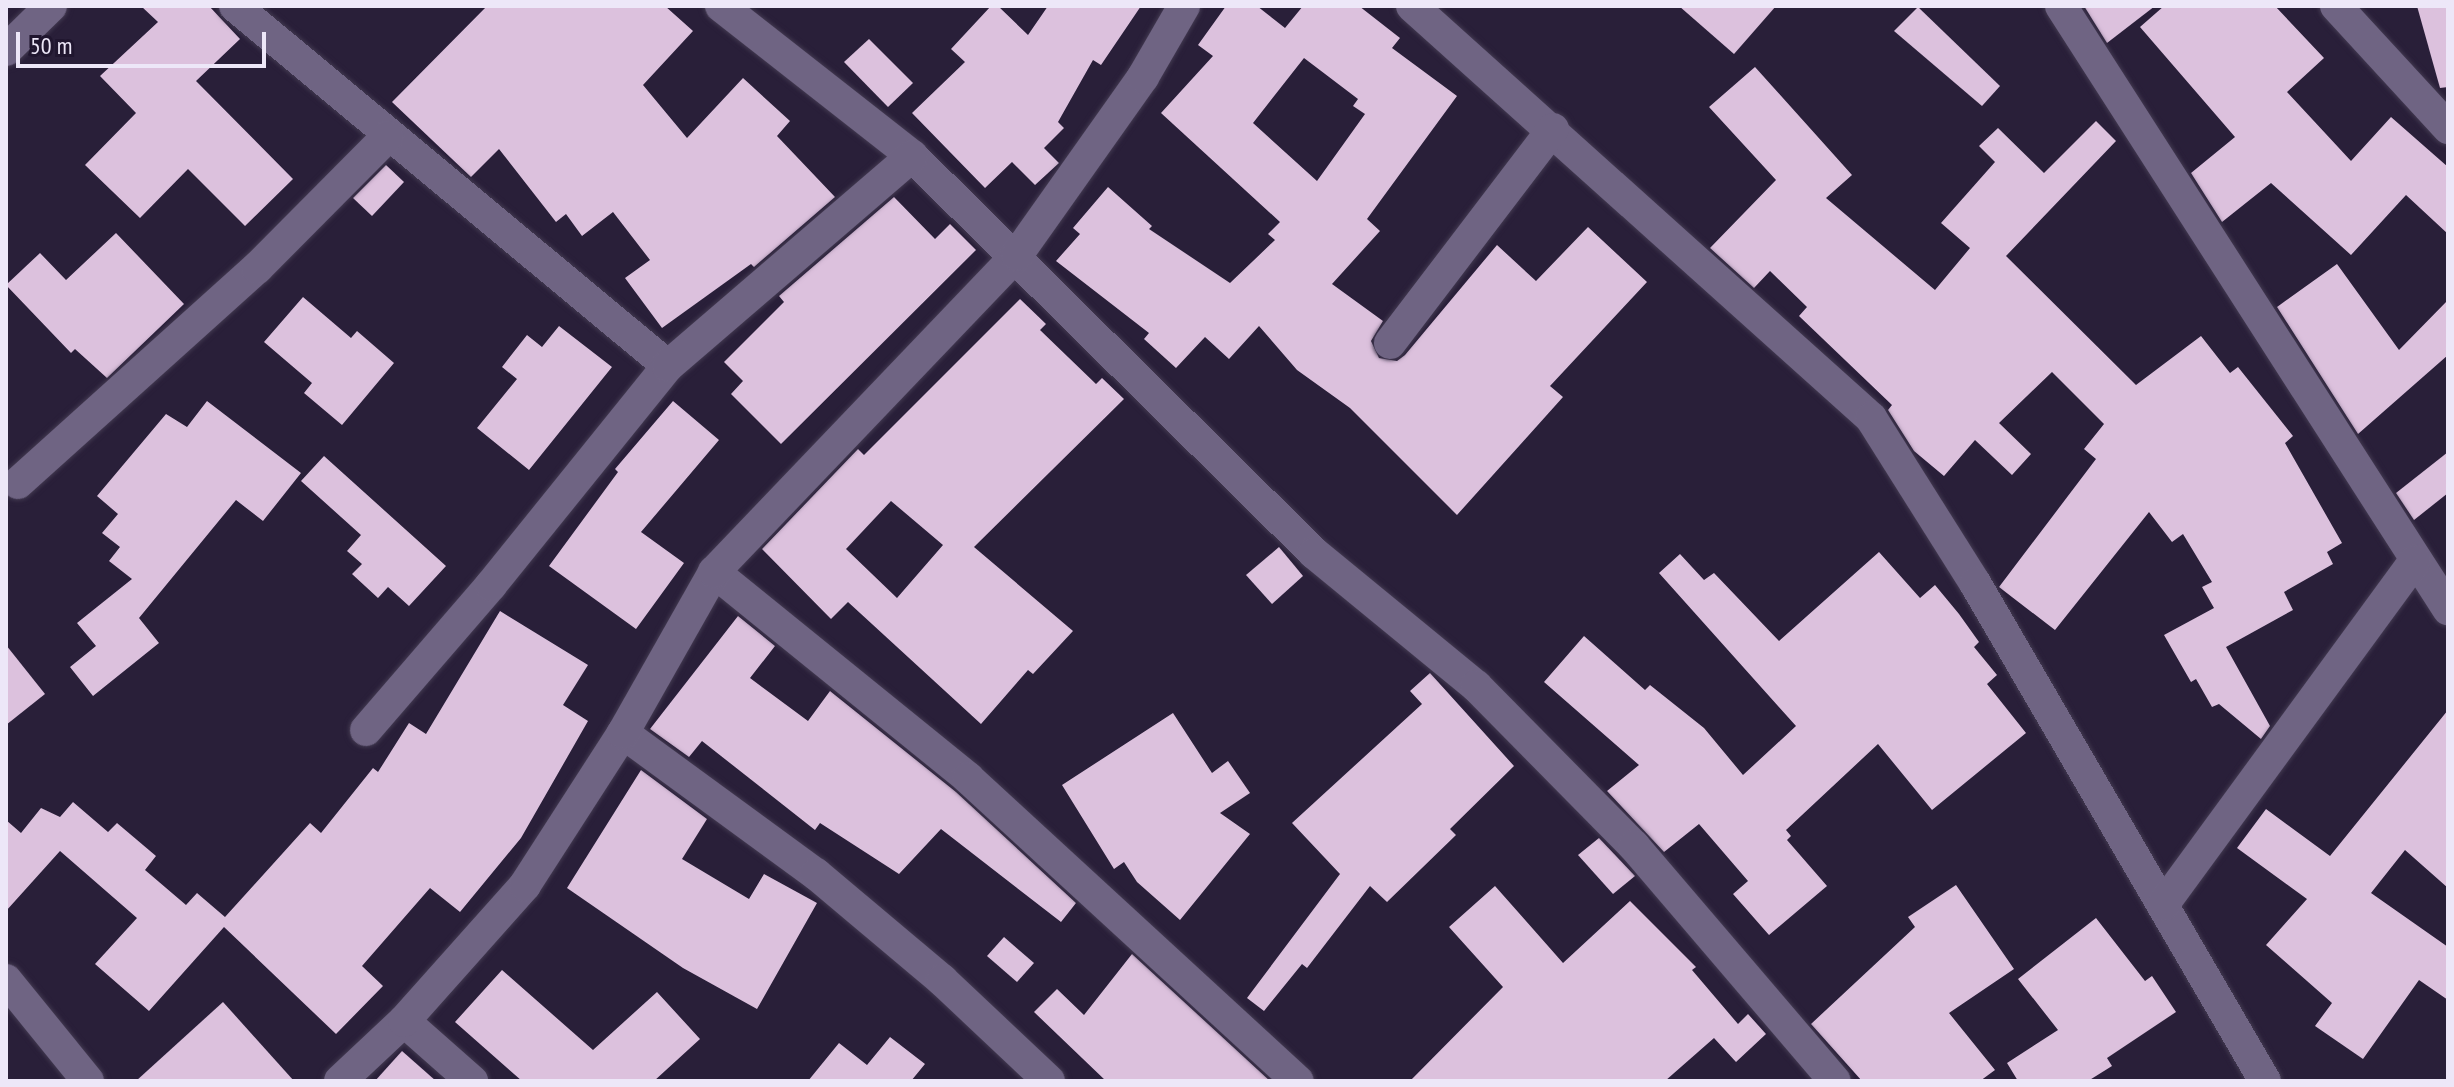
<!DOCTYPE html>
<html>
<head>
<meta charset="utf-8">
<style>
  body { margin:0 }
  #map { position:relative; width:2454px; height:1087px; overflow:hidden; background:#291f39; font-family:"PT Sans Narrow",sans-serif }
  div>[style] { position:absolute }
  .building>* { inset:0; background:#dcc1dd }
  .roads { filter:drop-shadow(0 0 2px #423950) drop-shadow(0 0 2px #423950) }
  .minor>* { height:32px; margin:-16px; padding:0 16px; transform-origin:16px; border-radius:16px; background:#6f6483 }
  span { translate:-50% -50%; white-space:nowrap; text-align:center; line-height:1.15; -webkit-text-stroke:8px #20162f; paint-order:stroke }
  .frame { position:absolute; inset:0; border:8px solid #ede7f8; pointer-events:none }
  .scale { position:absolute; left:16px; top:32px; width:250px; height:36px; box-sizing:border-box; border:4px solid #ede7f8; border-top:0; padding-left:10px; font-size:24px; line-height:28px; white-space:nowrap; color:#ede7f8; -webkit-text-stroke:6px #20162f; paint-order:stroke }
</style>
</head>
<body>
<div id="map">
  <div class="building">
    <div style="clip-path:polygon(141px 6px,209px 6px,240px 39px,196px 81px,293px 179px,245px 226px,188px 169px,140px 218px,85px 165px,136px 113px,100px 76px,158px 22px)"></div>
    <div style="clip-path:polygon(487px 6px,665px 6px,693px 31px,643px 85px,687px 138px,743px 78px,790px 121px,777px 136px,835px 197px,754px 267px,751px 264px,662px 328px,625px 278px,650px 260px,613px 212px,582px 236px,566px 214px,556px 222px,499px 149px,471px 177px,392px 102px)"></div>
    <div style="clip-path:polygon(991px 6px,998px 6px,1028px 35px,1048px 6px,1141px 6px,1101px 65px,1093px 60px,1058px 122px,1064px 128px,1044px 148px,1059px 163px,1035px 185px,1012px 162px,985px 188px,912px 113px,965px 62px,951px 49px)"></div>
    <div style="clip-path:polygon(evenodd,1226px 6px,1257px 6px,1285px 28px,1303px 6px,1359px 6px,1400px 38px,1392px 48px,1457px 96px,1367px 219px,1380px 231px,1332px 284px,1383px 321px,1371px 341px,1379px 358px,1397px 361px,1405px 355px,1497px 245px,1536px 281px,1588px 227px,1647px 282px,1550px 386px,1563px 397px,1457px 515px,1350px 408px,1297px 370px,1259px 326px,1229px 359px,1205px 337px,1176px 368px,1144px 339px,1149px 333px,1056px 261px,1080px 234px,1073px 228px,1108px 187px,1152px 226px,1149px 229px,1230px 283px,1275px 240px,1268px 234px,1280px 222px,1161px 113px,1213px 56px,1198px 45px,1226px 6px,1304px 58px,1358px 99px,1353px 106px,1365px 114px,1317px 181px,1253px 123px,1304px 58px)"></div>
    <div style="clip-path:polygon(1679px 6px,1776px 6px,1734px 54px)"></div>
    <div style="clip-path:polygon(2084px 6px,2155px 6px,2107px 43px)"></div>
    <div style="clip-path:polygon(2164px 6px,2275px 6px,2324px 58px,2287px 92px,2351px 161px,2391px 117px,2448px 167px,2448px 234px,2406px 195px,2351px 255px,2271px 183px,2222px 222px,2191px 173px,2235px 137px,2140px 27px)"></div>
    <div style="clip-path:polygon(2417px 6px,2448px 6px,2448px 87px,2440px 88px)"></div>
    <div style="clip-path:polygon(1918px 7px,2000px 86px,1982px 106px,1894px 31px)"></div>
    <div style="clip-path:polygon(869px 39px,913px 83px,888px 107px,844px 62px)"></div>
    <div style="clip-path:polygon(1755px 67px,1852px 175px,1826px 198px,1935px 290px,1970px 248px,1941px 223px,1995px 162px,1979px 146px,1998px 128px,2044px 173px,2096px 121px,2116px 141px,2006px 256px,2136px 385px,2201px 336px,2230px 373px,2238px 367px,2293px 436px,2285px 443px,2342px 543px,2327px 552px,2333px 564px,2284px 592px,2293px 610px,2226px 647px,2270px 726px,2261px 739px,2219px 704px,2212px 707px,2196px 679px,2191px 682px,2164px 635px,2214px 608px,2202px 587px,2212px 582px,2183px 534px,2172px 542px,2149px 512px,2055px 630px,1999px 587px,2096px 459px,2084px 449px,2104px 424px,2052px 372px,1999px 423px,2031px 454px,2012px 475px,1975px 440px,1944px 476px,1914px 451px,1888px 410px,1892px 405px,1799px 316px,1807px 307px,1770px 271px,1754px 288px,1710px 248px,1776px 180px,1709px 107px)"></div>
    <div style="clip-path:polygon(386px 165px,404px 182px,372px 216px,353px 198px)"></div>
    <div style="clip-path:polygon(894px 197px,935px 239px,950px 224px,976px 250px,781px 444px,731px 394px,743px 381px,724px 362px,784px 302px,779px 296px)"></div>
    <div style="clip-path:polygon(116px 233px,184px 304px,107px 378px,75px 349px,71px 353px,6px 285px,40px 253px,66px 280px)"></div>
    <div style="clip-path:polygon(2337px 264px,2399px 350px,2448px 300px,2448px 355px,2358px 434px,2277px 307px)"></div>
    <div style="clip-path:polygon(303px 297px,351px 338px,357px 331px,394px 363px,342px 425px,304px 393px,312px 383px,264px 342px)"></div>
    <div style="clip-path:polygon(evenodd,1020px 299px,1046px 324px,1040px 330px,1096px 384px,1102px 378px,1124px 399px,974px 547px,1073px 631px,1033px 674px,1028px 670px,981px 724px,848px 602px,831px 619px,762px 549px,858px 449px,864px 455px,1020px 299px,891px 501px,943px 545px,897px 598px,846px 549px,891px 501px)"></div>
    <div style="clip-path:polygon(559px 326px,612px 367px,529px 470px,477px 428px,517px 379px,502px 367px,527px 335px,542px 347px)"></div>
    <div style="clip-path:polygon(207px 401px,301px 473px,263px 521px,236px 500px,139px 618px,159px 643px,93px 696px,70px 667px,96px 646px,77px 623px,132px 579px,109px 561px,120px 547px,102px 533px,118px 514px,97px 496px,166px 414px,187px 427px)"></div>
    <div style="clip-path:polygon(673px 401px,719px 440px,641px 532px,684px 563px,636px 629px,549px 566px,618px 472px,615px 469px)"></div>
    <div style="clip-path:polygon(2448px 452px,2448px 493px,2414px 520px,2396px 493px)"></div>
    <div style="clip-path:polygon(324px 456px,446px 566px,409px 606px,388px 587px,378px 598px,352px 574px,362px 564px,347px 551px,361px 535px,301px 481px)"></div>
    <div style="clip-path:polygon(1279px 547px,1303px 576px,1272px 604px,1246px 575px)"></div>
    <div style="clip-path:polygon(1879px 552px,1920px 598px,1935px 585px,1959px 614px,1979px 642px,1974px 647px,1997px 675px,1987px 684px,2026px 733px,1932px 810px,1878px 744px,1786px 830px,1791px 836px,1787px 840px,1827px 886px,1769px 935px,1733px 894px,1748px 881px,1699px 824px,1664px 852px,1607px 791px,1639px 765px,1544px 682px,1584px 636px,1645px 690px,1650px 685px,1704px 728px,1743px 775px,1796px 726px,1659px 573px,1680px 554px,1704px 580px,1714px 573px,1779px 641px)"></div>
    <div style="clip-path:polygon(500px 611px,588px 665px,563px 705px,588px 721px,521px 838px,460px 912px,430px 888px,362px 966px,383px 986px,336px 1034px,224px 927px,149px 1011px,95px 964px,137px 918px,60px 851px,6px 911px,6px 820px,21px 833px,41px 808px,60px 817px,73px 802px,108px 832px,117px 823px,156px 856px,145px 870px,186px 905px,197px 893px,225px 917px,310px 823px,321px 833px,373px 768px,378px 772px,409px 723px,426px 734px)"></div>
    <div style="clip-path:polygon(738px 616px,775px 646px,750px 678px,808px 721px,830px 691px,956px 792px,1076px 903px,1061px 922px,941px 829px,899px 874px,820px 823px,815px 830px,702px 741px,689px 757px,650px 729px)"></div>
    <div style="clip-path:polygon(6px 645px,45px 694px,6px 725px)"></div>
    <div style="clip-path:polygon(1430px 673px,1514px 766px,1450px 829px,1456px 835px,1387px 902px,1370px 886px,1307px 968px,1302px 964px,1264px 1011px,1247px 998px,1340px 874px,1292px 823px,1422px 704px,1410px 691px)"></div>
    <div style="clip-path:polygon(2448px 710px,2448px 888px,2405px 850px,2371px 893px,2448px 947px,2448px 1000px,2419px 980px,2363px 1059px,2315px 1026px,2332px 1003px,2266px 945px,2307px 899px,2237px 848px,2266px 809px,2330px 856px)"></div>
    <div style="clip-path:polygon(1173px 713px,1212px 773px,1228px 761px,1250px 793px,1220px 813px,1250px 834px,1180px 920px,1137px 882px,1124px 862px,1114px 869px,1062px 785px)"></div>
    <div style="clip-path:polygon(641px 770px,707px 819px,682px 859px,749px 899px,764px 874px,817px 903px,757px 1009px,683px 968px,567px 888px)"></div>
    <div style="clip-path:polygon(1599px 838px,1635px 876px,1613px 894px,1578px 855px)"></div>
    <div style="clip-path:polygon(1956px 885px,2014px 969px,1949px 1013px,1995px 1070px,1980px 1081px,1862px 1081px,1811px 1024px,1915px 927px,1908px 917px)"></div>
    <div style="clip-path:polygon(1495px 886px,1563px 963px,1630px 901px,1696px 967px,1692px 970px,1738px 1024px,1748px 1014px,1766px 1034px,1736px 1062px,1714px 1038px,1665px 1081px,1410px 1081px,1503px 987px,1449px 927px)"></div>
    <div style="clip-path:polygon(2096px 918px,2145px 981px,2152px 976px,2176px 1012px,2107px 1058px,2112px 1066px,2088px 1081px,2018px 1081px,2007px 1063px,2058px 1030px,2018px 979px)"></div>
    <div style="clip-path:polygon(1004px 937px,1034px 963px,1017px 982px,987px 956px)"></div>
    <div style="clip-path:polygon(1132px 954px,1270px 1081px,1106px 1081px,1034px 1012px,1057px 989px,1084px 1015px)"></div>
    <div style="clip-path:polygon(502px 970px,593px 1050px,657px 992px,700px 1039px,654px 1081px,522px 1081px,455px 1022px)"></div>
    <div style="clip-path:polygon(223px 1002px,294px 1081px,136px 1081px)"></div>
    <div style="clip-path:polygon(890px 1037px,925px 1064px,911px 1081px,808px 1081px,839px 1043px,867px 1065px)"></div>
    <div style="clip-path:polygon(402px 1051px,436px 1081px,375px 1081px)"></div>
  </div>
  <div class="roads">
    <div class="minor">
      <div style="left:235px;top:6px;width:563px;rotate:39.74deg"></div>
      <div style="left:721px;top:6px;width:243px;rotate:38.1deg"></div>
      <div style="left:912px;top:156px;width:565px;rotate:44.64deg"></div>
      <div style="left:1314px;top:553px;width:210px;rotate:39.4deg"></div>
      <div style="left:1476px;top:686px;width:225px;rotate:45.4deg"></div>
      <div style="left:1634px;top:846px;width:309px;rotate:49.5deg"></div>
      <div style="left:1412px;top:6px;width:617px;rotate:41.91deg"></div>
      <div style="left:1871px;top:418px;width:195px;rotate:57.8deg"></div>
      <div style="left:1975px;top:583px;width:576px;rotate:59.79deg"></div>
      <div style="left:2061px;top:6px;width:717px;rotate:57.31deg"></div>
      <div style="left:2336px;top:6px;width:166px;rotate:47.4deg"></div>
      <div style="left:6px;top:50px;width:63px;rotate:-44.4deg"></div>
      <div style="left:1390px;top:343px;width:269px;rotate:-52.7deg"></div>
      <div style="left:18px;top:483px;width:321px;rotate:-42deg"></div>
      <div style="left:257px;top:268px;width:185px;rotate:-45.2deg"></div>
      <div style="left:714px;top:572px;width:327px;rotate:39deg"></div>
      <div style="left:968px;top:778px;width:448px;rotate:42.6deg"></div>
      <div style="left:366px;top:730px;width:191px;rotate:-49.2deg"></div>
      <div style="left:491px;top:585px;width:282px;rotate:-51.1deg"></div>
      <div style="left:668px;top:366px;width:322px;rotate:-40.7deg"></div>
      <div style="left:623px;top:733px;width:239px;rotate:36.2deg"></div>
      <div style="left:816px;top:874px;width:165px;rotate:40.1deg"></div>
      <div style="left:942px;top:980px;width:147px;rotate:43.3deg"></div>
      <div style="left:2163px;top:905px;width:426px;rotate:-53.8deg"></div>
      <div style="left:6px;top:980px;width:130px;rotate:50.9deg"></div>
      <div style="left:404px;top:1021px;width:91px;rotate:41.4deg"></div>
      <div style="left:340px;top:1081px;width:88px;rotate:-43.2deg"></div>
      <div style="left:404px;top:1021px;width:182px;rotate:-48.3deg"></div>
      <div style="left:525px;top:885px;width:181px;rotate:-57.2deg"></div>
      <div style="left:623px;top:733px;width:185px;rotate:-60.5deg"></div>
      <div style="left:714px;top:572px;width:439px;rotate:-46.3deg"></div>
      <div style="left:1017px;top:255px;width:218px;rotate:-54.7deg"></div>
      <div style="left:1143px;top:77px;width:82px;rotate:-60deg"></div>
    </div>
  </div>
  <div class="frame"></div>
  <div class="scale">50 m</div>
</div>
</body>
</html>
